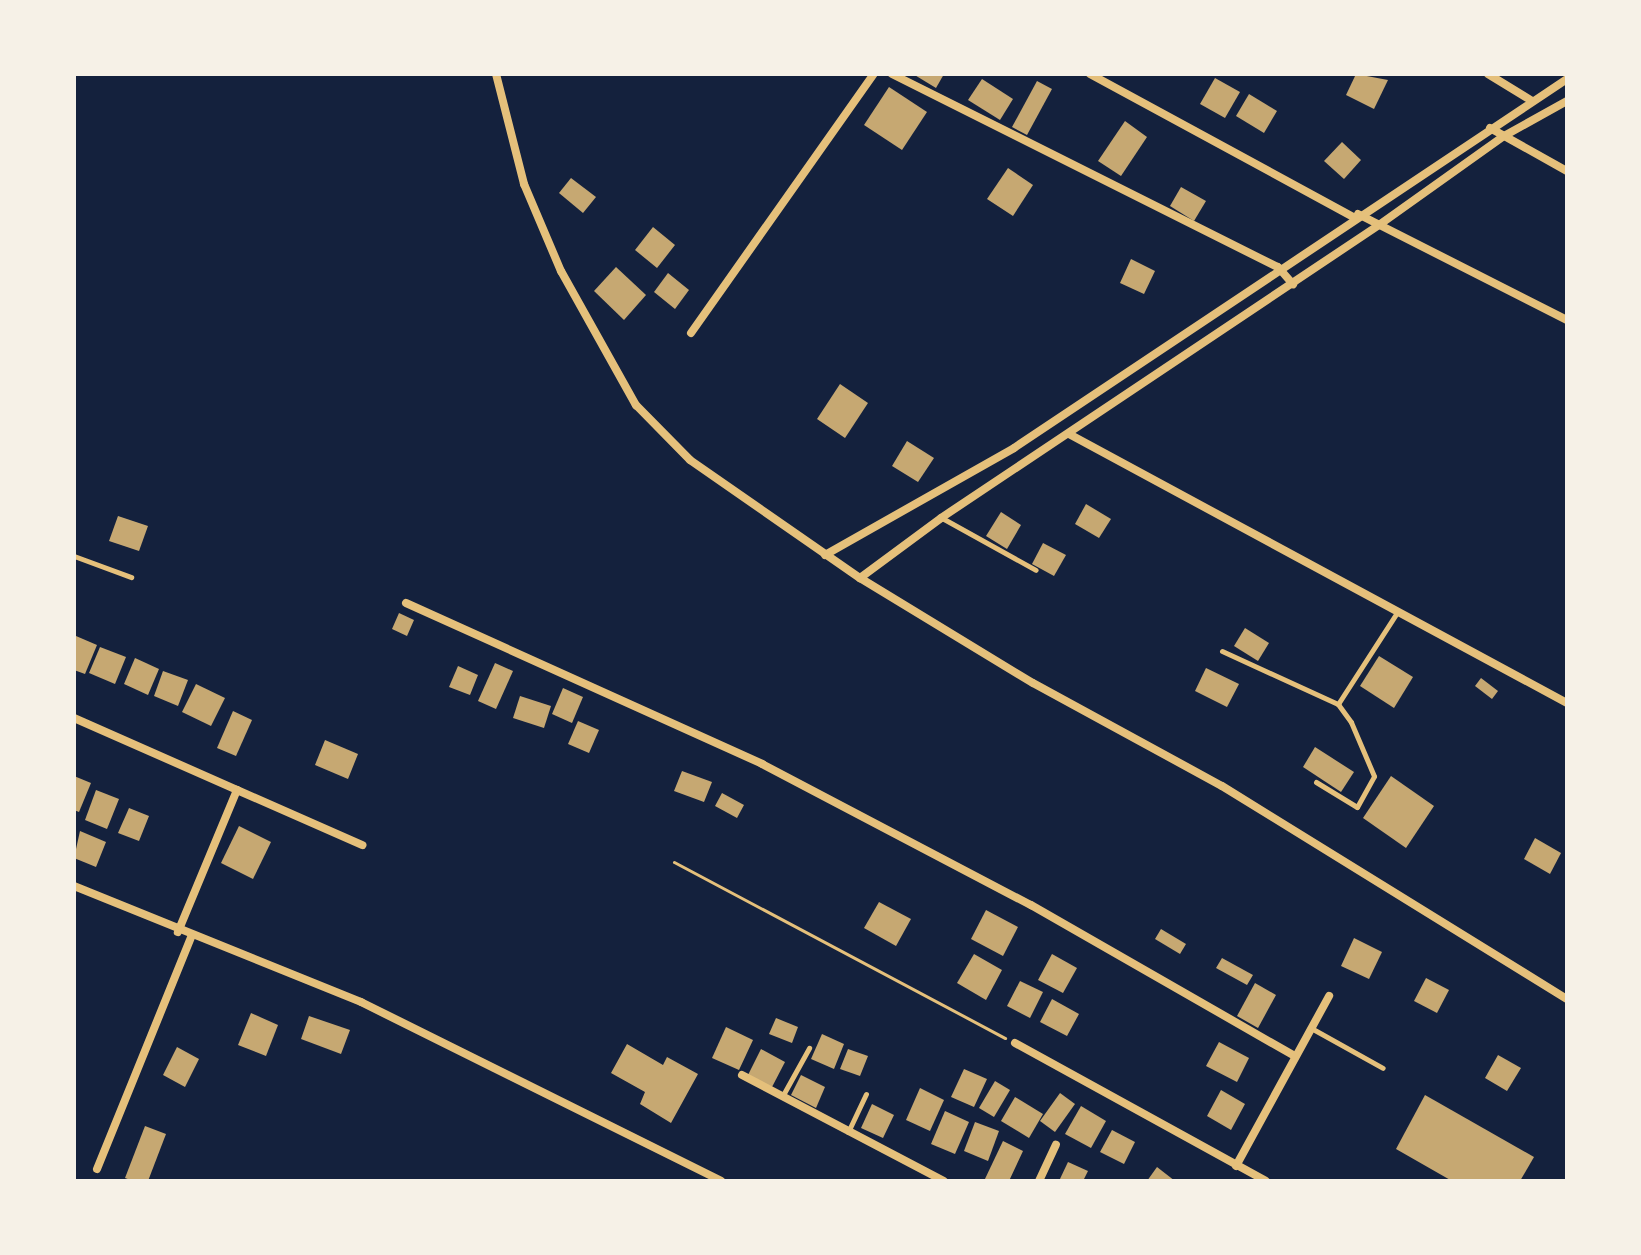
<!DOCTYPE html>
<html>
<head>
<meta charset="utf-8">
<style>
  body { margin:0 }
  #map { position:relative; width:1641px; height:1255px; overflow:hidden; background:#14213d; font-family:"Work Sans",sans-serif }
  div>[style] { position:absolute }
  .building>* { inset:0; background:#c6a872 }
  .path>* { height:3px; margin:-1.5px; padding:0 1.5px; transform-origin:1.5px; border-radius:1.5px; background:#e5c07b }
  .service>* { height:5px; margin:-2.5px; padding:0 2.5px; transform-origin:2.5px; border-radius:2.5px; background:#e5c07b }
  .minor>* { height:8px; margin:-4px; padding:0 4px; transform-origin:4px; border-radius:4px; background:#e5c07b }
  span { translate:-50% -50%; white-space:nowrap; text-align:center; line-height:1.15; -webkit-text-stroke:6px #f6f1e7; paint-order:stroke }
  .frame { position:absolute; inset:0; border:76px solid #f6f1e7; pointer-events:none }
</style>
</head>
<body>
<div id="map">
  <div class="building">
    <div style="clip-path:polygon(913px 74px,944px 74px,936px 88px)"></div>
    <div style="clip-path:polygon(1356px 74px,1388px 80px,1374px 109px,1346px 95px)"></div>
    <div style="clip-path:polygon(1215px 78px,1240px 92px,1225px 118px,1200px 104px)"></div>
    <div style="clip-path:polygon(982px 79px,1013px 99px,1000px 120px,968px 100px)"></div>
    <div style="clip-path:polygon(1037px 81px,1052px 89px,1027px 135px,1012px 127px)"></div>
    <div style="clip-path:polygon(889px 87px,927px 112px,902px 150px,864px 125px)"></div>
    <div style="clip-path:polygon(1249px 94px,1277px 111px,1264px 133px,1236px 116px)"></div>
    <div style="clip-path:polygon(1125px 121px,1147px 137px,1121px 176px,1098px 161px)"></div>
    <div style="clip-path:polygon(1342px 142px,1361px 160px,1344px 179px,1324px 161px)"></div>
    <div style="clip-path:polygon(1008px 168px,1033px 185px,1013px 216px,987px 199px)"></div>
    <div style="clip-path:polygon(571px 178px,596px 197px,583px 213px,559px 193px)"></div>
    <div style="clip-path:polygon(1181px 187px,1206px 201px,1194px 221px,1170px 206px)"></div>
    <div style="clip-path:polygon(653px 227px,675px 245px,657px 268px,635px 250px)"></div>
    <div style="clip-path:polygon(1131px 259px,1155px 271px,1144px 294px,1120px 283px)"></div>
    <div style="clip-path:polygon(616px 267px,646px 295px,624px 320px,594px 291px)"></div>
    <div style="clip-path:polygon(668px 273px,689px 290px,675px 309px,654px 292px)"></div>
    <div style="clip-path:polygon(840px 384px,868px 403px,845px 438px,817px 419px)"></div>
    <div style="clip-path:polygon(907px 441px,934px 458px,918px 482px,892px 466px)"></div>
    <div style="clip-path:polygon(1086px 504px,1111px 519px,1099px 538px,1075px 524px)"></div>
    <div style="clip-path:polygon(1001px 512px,1021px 525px,1007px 549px,986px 536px)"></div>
    <div style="clip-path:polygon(118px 516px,148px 526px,139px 551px,109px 541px)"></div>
    <div style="clip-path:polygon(1043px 543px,1066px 555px,1054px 576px,1032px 564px)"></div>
    <div style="clip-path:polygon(399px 613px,414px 620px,407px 636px,392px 629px)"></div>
    <div style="clip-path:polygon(1245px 628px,1269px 643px,1258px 661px,1234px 646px)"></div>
    <div style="clip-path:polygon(76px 636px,97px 645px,85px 674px,74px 670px)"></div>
    <div style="clip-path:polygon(100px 647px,126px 657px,115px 684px,89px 673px)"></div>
    <div style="clip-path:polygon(1379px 656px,1413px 677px,1394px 708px,1360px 686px)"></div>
    <div style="clip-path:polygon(135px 658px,159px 669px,148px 695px,124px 684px)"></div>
    <div style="clip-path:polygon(495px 663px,513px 671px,496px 709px,478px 701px)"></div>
    <div style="clip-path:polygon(458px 666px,478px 675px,470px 695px,449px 687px)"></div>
    <div style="clip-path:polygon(1206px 668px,1239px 684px,1227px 707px,1195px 691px)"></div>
    <div style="clip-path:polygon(163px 671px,188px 680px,178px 706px,154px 696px)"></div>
    <div style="clip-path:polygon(1481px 678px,1498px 691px,1492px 699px,1475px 686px)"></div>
    <div style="clip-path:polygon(196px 684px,225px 698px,211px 726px,182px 712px)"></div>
    <div style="clip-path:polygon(563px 688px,583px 697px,572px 723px,552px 714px)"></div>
    <div style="clip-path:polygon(520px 696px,551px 706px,544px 728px,513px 718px)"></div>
    <div style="clip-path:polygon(233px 711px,252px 720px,236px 756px,217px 748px)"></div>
    <div style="clip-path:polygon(578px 721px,599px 730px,589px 753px,568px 744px)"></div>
    <div style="clip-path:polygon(325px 740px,358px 754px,348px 779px,315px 765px)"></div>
    <div style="clip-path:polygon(1315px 747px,1354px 772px,1341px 792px,1303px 767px)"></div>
    <div style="clip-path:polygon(682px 771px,712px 782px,704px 802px,674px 791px)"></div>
    <div style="clip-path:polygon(74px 776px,91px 783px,79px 812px,74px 810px)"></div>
    <div style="clip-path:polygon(1391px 776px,1434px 806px,1406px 848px,1363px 818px)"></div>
    <div style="clip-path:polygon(96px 790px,119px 799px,107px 829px,85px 820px)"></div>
    <div style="clip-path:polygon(722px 793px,744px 805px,737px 818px,715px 806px)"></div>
    <div style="clip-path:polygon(129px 808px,149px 816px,139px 841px,118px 833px)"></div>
    <div style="clip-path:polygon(239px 826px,271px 842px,253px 879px,221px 863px)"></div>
    <div style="clip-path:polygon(80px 831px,106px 842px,96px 867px,74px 858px)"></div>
    <div style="clip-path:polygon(1535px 838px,1561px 853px,1550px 874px,1524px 859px)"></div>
    <div style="clip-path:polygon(879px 902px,911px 919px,896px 946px,864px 928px)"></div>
    <div style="clip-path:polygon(986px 910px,1018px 927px,1003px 956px,971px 939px)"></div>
    <div style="clip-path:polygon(1161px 929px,1186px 944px,1180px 954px,1155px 939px)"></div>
    <div style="clip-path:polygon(1354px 938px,1382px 952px,1369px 979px,1341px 966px)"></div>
    <div style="clip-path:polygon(974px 954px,1002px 970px,986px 1000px,957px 983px)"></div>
    <div style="clip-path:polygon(1052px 954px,1077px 968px,1063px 993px,1038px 980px)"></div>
    <div style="clip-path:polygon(1222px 958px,1253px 975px,1247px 985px,1216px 968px)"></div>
    <div style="clip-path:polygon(1426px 978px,1449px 990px,1437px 1013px,1414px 1001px)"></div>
    <div style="clip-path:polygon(1020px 981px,1043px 992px,1030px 1018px,1007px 1006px)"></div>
    <div style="clip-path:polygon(1255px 983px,1276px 995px,1258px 1028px,1237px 1016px)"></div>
    <div style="clip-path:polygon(1052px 999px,1079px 1014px,1067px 1036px,1040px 1022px)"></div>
    <div style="clip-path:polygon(251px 1013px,278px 1025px,266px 1056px,238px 1045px)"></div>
    <div style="clip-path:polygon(309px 1016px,350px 1030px,341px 1054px,301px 1039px)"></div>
    <div style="clip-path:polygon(776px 1018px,798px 1027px,792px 1043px,769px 1034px)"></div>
    <div style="clip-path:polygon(726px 1027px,753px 1040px,739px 1070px,712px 1058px)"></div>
    <div style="clip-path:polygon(822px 1034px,844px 1044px,834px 1069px,811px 1059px)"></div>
    <div style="clip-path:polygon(1219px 1042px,1249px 1058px,1237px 1082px,1206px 1066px)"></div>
    <div style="clip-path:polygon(627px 1044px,663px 1065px,667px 1057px,698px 1074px,671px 1123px,640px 1104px,645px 1092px,611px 1073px)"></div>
    <div style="clip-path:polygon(177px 1047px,199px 1059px,185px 1087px,163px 1075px)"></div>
    <div style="clip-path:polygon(761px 1049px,785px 1062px,772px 1087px,748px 1075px)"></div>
    <div style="clip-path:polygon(848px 1049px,868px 1056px,860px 1076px,840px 1069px)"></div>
    <div style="clip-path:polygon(1498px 1055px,1521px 1068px,1507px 1091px,1485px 1078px)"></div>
    <div style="clip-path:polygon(964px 1069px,987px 1079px,974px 1107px,951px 1097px)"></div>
    <div style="clip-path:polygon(801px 1075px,825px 1087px,816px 1108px,791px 1095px)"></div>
    <div style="clip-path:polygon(995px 1081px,1010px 1090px,994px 1117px,979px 1108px)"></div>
    <div style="clip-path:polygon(920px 1088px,944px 1100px,930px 1131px,906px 1120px)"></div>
    <div style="clip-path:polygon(1221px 1090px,1245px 1104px,1231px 1130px,1207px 1116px)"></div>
    <div style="clip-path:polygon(1060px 1093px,1075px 1104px,1055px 1132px,1040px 1121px)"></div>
    <div style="clip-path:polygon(1425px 1095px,1534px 1157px,1520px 1181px,1452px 1181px,1396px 1149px)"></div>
    <div style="clip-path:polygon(1015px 1097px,1043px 1114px,1029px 1138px,1001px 1121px)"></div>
    <div style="clip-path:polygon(872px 1104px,894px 1115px,883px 1138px,861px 1128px)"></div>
    <div style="clip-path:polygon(1081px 1106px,1106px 1121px,1091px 1148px,1065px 1134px)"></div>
    <div style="clip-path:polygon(945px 1111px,969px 1122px,955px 1154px,931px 1144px)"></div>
    <div style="clip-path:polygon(975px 1122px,999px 1131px,988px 1161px,964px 1151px)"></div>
    <div style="clip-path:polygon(145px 1126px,166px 1134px,148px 1181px,133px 1181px,125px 1178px)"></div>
    <div style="clip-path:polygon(1112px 1130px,1135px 1142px,1124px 1164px,1100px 1152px)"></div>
    <div style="clip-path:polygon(1003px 1141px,1023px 1151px,1009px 1181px,984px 1181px)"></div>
    <div style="clip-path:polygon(1068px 1162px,1088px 1171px,1083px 1181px,1059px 1181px)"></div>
    <div style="clip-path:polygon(1157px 1167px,1175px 1181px,1147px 1181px)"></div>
  </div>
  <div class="path">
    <div style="left:674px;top:862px;width:375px;rotate:28deg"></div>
  </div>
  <div class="service">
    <div style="left:942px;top:518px;width:107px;rotate:29deg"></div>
    <div style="left:74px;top:556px;width:61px;rotate:20.2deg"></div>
    <div style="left:1222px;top:651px;width:128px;rotate:24.6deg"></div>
    <div style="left:1338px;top:704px;width:107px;rotate:-57.2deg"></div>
    <div style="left:1316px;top:782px;width:48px;rotate:31.4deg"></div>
    <div style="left:1357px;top:807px;width:35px;rotate:-61deg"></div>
    <div style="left:1374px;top:776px;width:59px;rotate:-113.1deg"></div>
    <div style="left:1351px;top:722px;width:22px;rotate:-126deg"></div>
    <div style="left:1311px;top:1028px;width:82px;rotate:29.1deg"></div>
    <div style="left:783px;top:1095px;width:54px;rotate:-61deg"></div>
    <div style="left:848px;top:1132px;width:42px;rotate:-64.7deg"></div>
  </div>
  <div class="minor">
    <div style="left:496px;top:74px;width:114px;rotate:75.7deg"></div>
    <div style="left:524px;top:184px;width:95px;rotate:67deg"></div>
    <div style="left:561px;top:271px;width:154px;rotate:60.8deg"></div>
    <div style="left:636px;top:405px;width:77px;rotate:45.5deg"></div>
    <div style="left:690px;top:460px;width:207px;rotate:34.8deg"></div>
    <div style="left:860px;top:578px;width:202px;rotate:31.3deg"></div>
    <div style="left:1033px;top:683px;width:215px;rotate:28.6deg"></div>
    <div style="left:1222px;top:786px;width:405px;rotate:31.7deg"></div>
    <div style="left:892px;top:74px;width:432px;rotate:26.6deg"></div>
    <div style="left:1278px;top:267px;width:23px;rotate:49deg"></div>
    <div style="left:1090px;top:74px;width:299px;rotate:28.5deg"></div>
    <div style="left:1488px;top:74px;width:52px;rotate:31.5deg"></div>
    <div style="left:1490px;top:128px;width:88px;rotate:29.2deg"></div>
    <div style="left:1358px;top:214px;width:234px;rotate:26.9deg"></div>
    <div style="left:691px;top:333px;width:317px;rotate:-54.8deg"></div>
    <div style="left:1069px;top:434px;width:566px;rotate:28.38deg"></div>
    <div style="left:825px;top:555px;width:217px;rotate:-29.5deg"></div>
    <div style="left:1014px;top:448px;width:665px;rotate:-33.71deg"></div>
    <div style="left:860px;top:578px;width:101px;rotate:-36.5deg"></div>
    <div style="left:941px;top:518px;width:527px;rotate:-33.78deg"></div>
    <div style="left:1379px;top:225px;width:153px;rotate:-35.5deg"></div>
    <div style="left:1504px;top:136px;width:72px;rotate:-29.1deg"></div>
    <div style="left:406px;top:603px;width:391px;rotate:24.3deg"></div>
    <div style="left:762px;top:764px;width:304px;rotate:27.7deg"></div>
    <div style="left:1031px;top:905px;width:304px;rotate:29.8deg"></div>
    <div style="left:74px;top:718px;width:178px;rotate:23.8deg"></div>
    <div style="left:237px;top:790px;width:154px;rotate:112.6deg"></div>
    <div style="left:237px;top:790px;width:137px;rotate:23.7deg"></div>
    <div style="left:74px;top:886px;width:310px;rotate:22deg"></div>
    <div style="left:361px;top:1002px;width:402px;rotate:26.4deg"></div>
    <div style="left:1015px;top:1043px;width:286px;rotate:28.8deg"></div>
    <div style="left:742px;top:1075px;width:228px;rotate:27.7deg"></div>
    <div style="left:1236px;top:1166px;width:194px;rotate:-61.3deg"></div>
    <div style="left:97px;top:1169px;width:250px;rotate:-67.9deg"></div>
    <div style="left:1039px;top:1181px;width:40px;rotate:-65deg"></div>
  </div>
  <div class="frame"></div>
</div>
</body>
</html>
